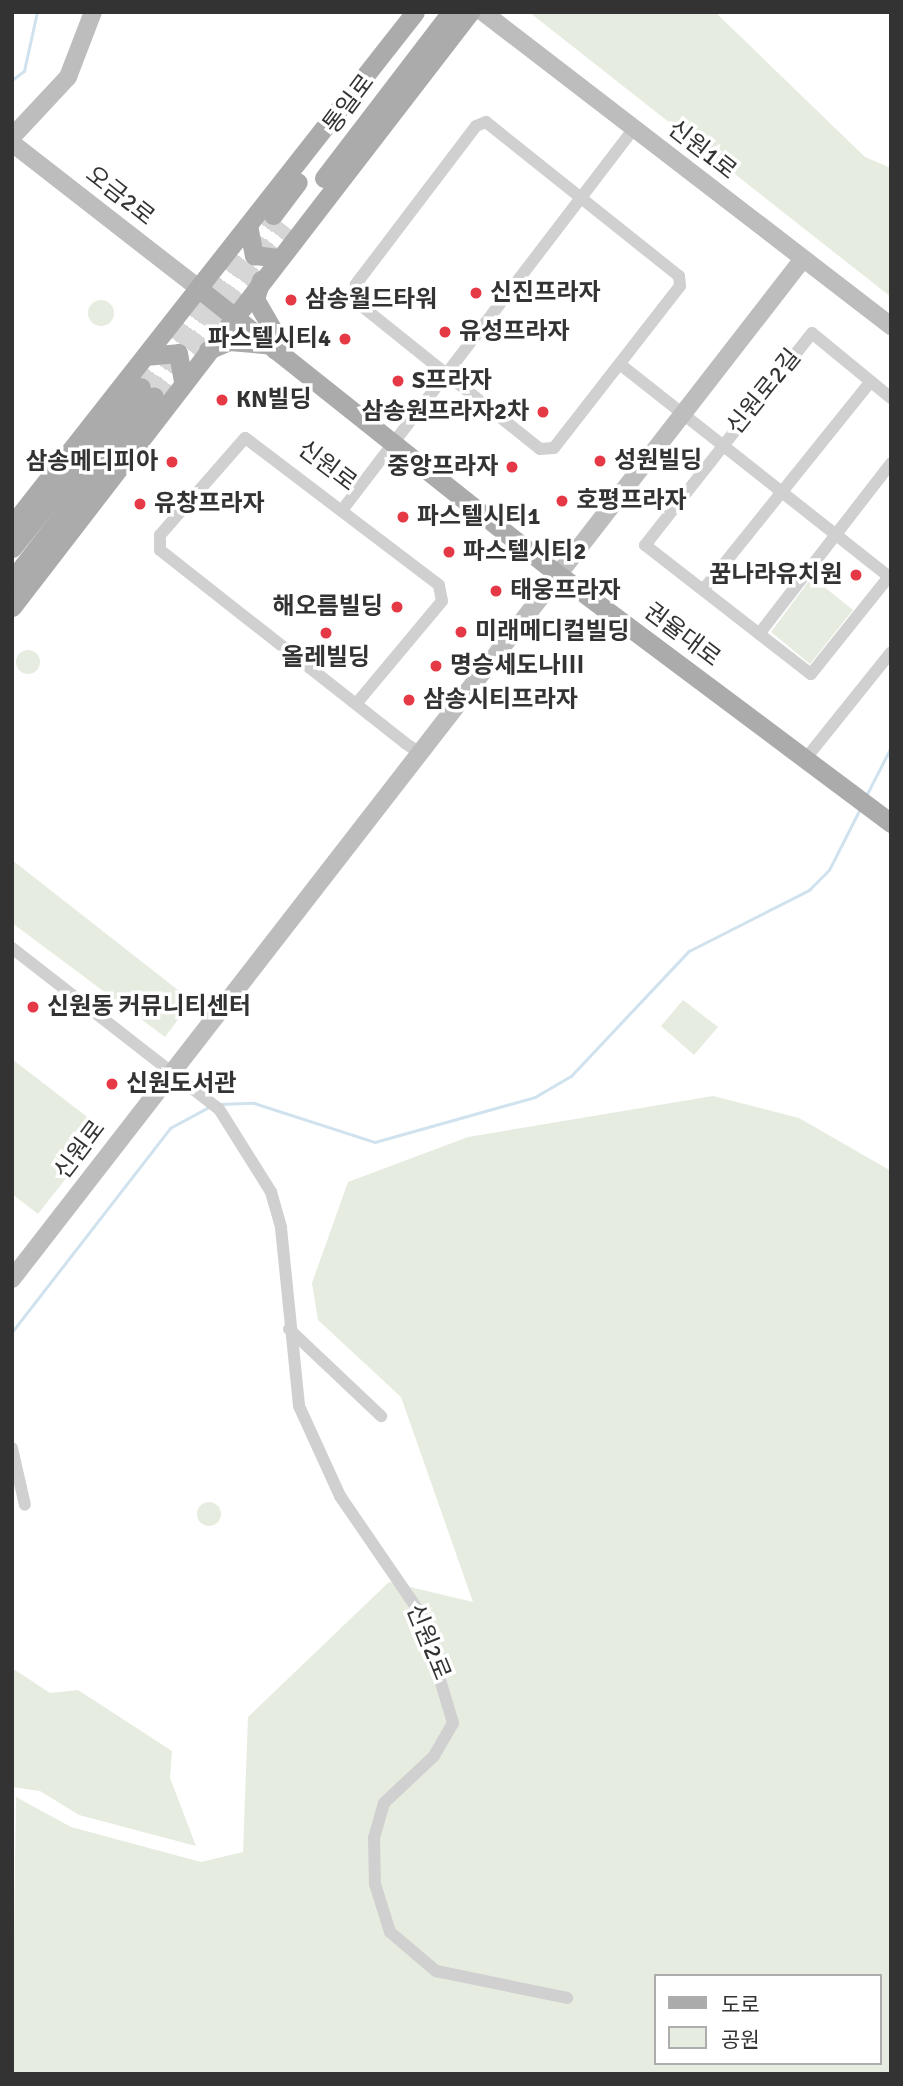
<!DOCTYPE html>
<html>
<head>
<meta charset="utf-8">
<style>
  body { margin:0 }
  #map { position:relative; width:903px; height:2086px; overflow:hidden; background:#fff; font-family:Signika,"Noto Sans KR",sans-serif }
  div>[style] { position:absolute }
  .green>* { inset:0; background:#e6ecdf }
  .round { border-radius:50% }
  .stream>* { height:2.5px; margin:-1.25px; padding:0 1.25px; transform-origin:1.25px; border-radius:1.25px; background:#cfe2ee }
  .primary-tunnel>* { height:19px; margin-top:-9.5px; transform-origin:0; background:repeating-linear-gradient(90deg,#d6d6d6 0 19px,transparent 0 29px) }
  .street>* { height:12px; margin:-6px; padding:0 6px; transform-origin:6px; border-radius:6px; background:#d0d0d0 }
  .secondary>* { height:18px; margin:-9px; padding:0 9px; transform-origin:9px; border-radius:9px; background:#bdbdbd }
  .primary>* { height:19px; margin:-9.5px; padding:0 9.5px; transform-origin:9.5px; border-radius:9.5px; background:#ababab }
  .dots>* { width:19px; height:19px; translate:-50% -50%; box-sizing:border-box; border:4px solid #fff; border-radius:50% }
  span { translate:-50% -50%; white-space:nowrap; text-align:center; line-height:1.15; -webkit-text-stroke:7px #fff; paint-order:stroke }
  .street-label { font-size:24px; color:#333 }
  .poi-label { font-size:24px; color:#333; font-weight:700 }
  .left { translate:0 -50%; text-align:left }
  .right { translate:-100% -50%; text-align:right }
  .frame { position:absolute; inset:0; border:14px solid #333; pointer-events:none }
  .legend { position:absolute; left:654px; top:1974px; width:228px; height:91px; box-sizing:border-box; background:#fff; border:2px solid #adadad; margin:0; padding:9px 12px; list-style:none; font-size:21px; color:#333 }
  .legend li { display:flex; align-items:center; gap:14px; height:35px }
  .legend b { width:35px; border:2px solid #adadad }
</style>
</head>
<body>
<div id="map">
  <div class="green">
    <div style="clip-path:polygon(529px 12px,715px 12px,865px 157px,891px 168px,891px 297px)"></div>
    <div class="round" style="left:88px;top:300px;width:26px;height:26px"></div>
    <div style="clip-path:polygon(812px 577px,853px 610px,810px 664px,771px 632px)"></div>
    <div class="round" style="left:16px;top:650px;width:24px;height:24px"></div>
    <div style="clip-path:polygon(12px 860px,192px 1001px,165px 1037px,12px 923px)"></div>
    <div style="clip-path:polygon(683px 1000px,718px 1027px,694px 1055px,661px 1026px)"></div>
    <div style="clip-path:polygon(12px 1059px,104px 1130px,38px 1214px,12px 1194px)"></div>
    <div style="clip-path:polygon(evenodd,713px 1096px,799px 1118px,891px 1171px,891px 2074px,12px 2074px,16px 1797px,71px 1827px,201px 1862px,243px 1852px,248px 1717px,389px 1582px,473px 1602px,401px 1397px,318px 1320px,312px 1283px,348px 1182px,468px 1137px,713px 1096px,656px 1976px,880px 1976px,880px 2063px,656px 2063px,656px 1976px)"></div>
    <div class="round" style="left:197px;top:1502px;width:24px;height:24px"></div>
    <div style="clip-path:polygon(12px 1668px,50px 1693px,78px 1690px,172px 1751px,170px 1778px,196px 1846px,79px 1815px,40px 1791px,12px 1787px)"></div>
  </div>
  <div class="stream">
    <div style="left:12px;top:80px;width:15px;rotate:-37deg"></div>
    <div style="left:24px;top:71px;width:60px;rotate:-77.6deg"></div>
    <div style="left:867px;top:794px;width:53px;rotate:-62.9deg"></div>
    <div style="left:219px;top:1104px;width:35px;rotate:-2deg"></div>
    <div style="left:254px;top:1103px;width:127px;rotate:17.9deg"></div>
    <div style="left:375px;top:1142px;width:166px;rotate:-15.7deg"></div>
    <div style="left:535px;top:1097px;width:42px;rotate:-30.3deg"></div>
    <div style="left:571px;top:1076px;width:172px;rotate:-46.7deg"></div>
    <div style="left:689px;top:951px;width:135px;rotate:-26.9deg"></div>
    <div style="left:809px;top:890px;width:28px;rotate:-45deg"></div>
    <div style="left:829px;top:870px;width:68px;rotate:-63.1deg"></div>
    <div style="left:12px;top:1332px;width:258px;rotate:-52.2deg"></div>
    <div style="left:170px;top:1128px;width:44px;rotate:-28.3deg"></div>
  </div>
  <div class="primary-tunnel">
    <div style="left:141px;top:387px;width:217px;rotate:-52.5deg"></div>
    <div style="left:154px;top:396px;width:216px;rotate:-52deg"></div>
  </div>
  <div class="street">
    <div style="left:486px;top:122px;width:247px;rotate:38.6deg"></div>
    <div style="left:679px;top:276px;width:10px;rotate:84deg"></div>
    <div style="left:680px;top:286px;width:205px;rotate:127.9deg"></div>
    <div style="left:554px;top:448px;width:14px;rotate:176deg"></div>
    <div style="left:540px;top:449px;width:238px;rotate:-141.3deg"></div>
    <div style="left:354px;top:300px;width:16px;rotate:-83deg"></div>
    <div style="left:356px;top:284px;width:198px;rotate:-52.8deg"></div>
    <div style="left:476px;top:126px;width:11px;rotate:-22deg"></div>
    <div style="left:621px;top:365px;width:344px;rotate:38.3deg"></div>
    <div style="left:891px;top:398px;width:102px;rotate:-140.6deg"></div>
    <div style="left:812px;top:333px;width:270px;rotate:128.2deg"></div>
    <div style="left:645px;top:545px;width:210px;rotate:37.9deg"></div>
    <div style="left:811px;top:674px;width:128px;rotate:-51.3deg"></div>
    <div style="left:343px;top:509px;width:479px;rotate:-52.6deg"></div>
    <div style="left:703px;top:590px;width:267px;rotate:-51.2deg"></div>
    <div style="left:759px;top:634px;width:216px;rotate:-52.3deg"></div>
    <div style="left:356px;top:704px;width:134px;rotate:-50.1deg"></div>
    <div style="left:442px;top:601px;width:16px;rotate:-101deg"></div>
    <div style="left:439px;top:585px;width:243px;rotate:-142.8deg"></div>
    <div style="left:245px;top:438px;width:129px;rotate:131.2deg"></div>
    <div style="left:160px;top:535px;width:15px;rotate:90deg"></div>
    <div style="left:160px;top:550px;width:312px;rotate:38.2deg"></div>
    <div style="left:405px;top:743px;width:18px;rotate:34deg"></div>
    <div style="left:807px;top:757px;width:134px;rotate:-51.3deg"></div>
    <div style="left:12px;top:948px;width:262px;rotate:37.9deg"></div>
    <div style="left:219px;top:1109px;width:98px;rotate:57.9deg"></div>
    <div style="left:271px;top:1192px;width:37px;rotate:74deg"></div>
    <div style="left:281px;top:1228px;width:179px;rotate:84.2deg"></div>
    <div style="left:299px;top:1406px;width:99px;rotate:65.5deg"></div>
    <div style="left:340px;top:1496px;width:142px;rotate:55.6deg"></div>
    <div style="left:420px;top:1613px;width:115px;rotate:73.3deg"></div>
    <div style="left:453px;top:1723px;width:39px;rotate:120deg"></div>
    <div style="left:433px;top:1757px;width:67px;rotate:136.8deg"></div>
    <div style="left:384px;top:1803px;width:36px;rotate:106deg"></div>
    <div style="left:374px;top:1838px;width:46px;rotate:88.8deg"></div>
    <div style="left:375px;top:1884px;width:50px;rotate:72.6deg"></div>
    <div style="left:390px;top:1932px;width:60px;rotate:40.3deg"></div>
    <div style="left:436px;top:1971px;width:134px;rotate:11.6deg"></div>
    <div style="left:289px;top:1329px;width:127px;rotate:43.4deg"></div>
    <div style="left:12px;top:1448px;width:58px;rotate:77.2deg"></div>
  </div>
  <div class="secondary">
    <div style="left:483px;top:12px;width:515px;rotate:37.58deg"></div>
    <div style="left:12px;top:137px;width:82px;rotate:-47deg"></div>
    <div style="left:68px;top:77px;width:70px;rotate:-69deg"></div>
    <div style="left:12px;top:143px;width:236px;rotate:37.9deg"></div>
    <div style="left:12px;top:1279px;width:1291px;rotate:-52.21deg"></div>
  </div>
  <div class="primary">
    <div style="left:324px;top:178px;width:209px;rotate:-52.6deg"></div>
    <div style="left:273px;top:215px;width:41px;rotate:-52.9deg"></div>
    <div style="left:248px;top:225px;width:31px;rotate:79deg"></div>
    <div style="left:254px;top:255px;width:24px;rotate:7deg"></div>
    <div style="left:261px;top:280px;width:20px;rotate:108deg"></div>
    <div style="left:255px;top:299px;width:36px;rotate:60deg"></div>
    <div style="left:273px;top:330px;width:20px;rotate:84deg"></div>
    <div style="left:198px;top:288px;width:460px;rotate:38.5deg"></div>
    <div style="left:558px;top:574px;width:416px;rotate:36.8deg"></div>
    <div style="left:208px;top:350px;width:23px;rotate:-23deg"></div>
    <div style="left:229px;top:341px;width:38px;rotate:5deg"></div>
    <div style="left:145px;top:356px;width:33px;rotate:-5deg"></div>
    <div style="left:178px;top:353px;width:27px;rotate:80deg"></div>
    <div style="left:12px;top:525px;width:652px;rotate:-51.85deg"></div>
    <div style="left:12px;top:548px;width:206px;rotate:-51.3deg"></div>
    <div style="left:12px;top:580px;width:232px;rotate:-52.3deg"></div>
    <div style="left:12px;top:607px;width:751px;rotate:-52.41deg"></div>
  </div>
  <div class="dots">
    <div style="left:476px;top:293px;background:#e63946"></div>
    <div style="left:291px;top:300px;background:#e63946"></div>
    <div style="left:445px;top:332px;background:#e63946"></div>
    <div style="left:345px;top:339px;background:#e63946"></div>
    <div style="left:398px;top:381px;background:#e63946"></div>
    <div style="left:222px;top:400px;background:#e63946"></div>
    <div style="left:543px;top:412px;background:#e63946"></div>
    <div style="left:600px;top:461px;background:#e63946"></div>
    <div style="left:172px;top:462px;background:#e63946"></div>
    <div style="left:512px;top:467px;background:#e63946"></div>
    <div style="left:562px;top:501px;background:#e63946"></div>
    <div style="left:140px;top:504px;background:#e63946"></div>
    <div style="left:403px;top:517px;background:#e63946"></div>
    <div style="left:449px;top:552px;background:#e63946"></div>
    <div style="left:856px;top:575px;background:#e63946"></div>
    <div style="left:496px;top:591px;background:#e63946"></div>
    <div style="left:397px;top:607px;background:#e63946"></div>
    <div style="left:461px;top:632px;background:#e63946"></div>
    <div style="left:326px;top:633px;background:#e63946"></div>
    <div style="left:436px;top:666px;background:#e63946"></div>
    <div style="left:409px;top:700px;background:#e63946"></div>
    <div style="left:33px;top:1007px;background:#e63946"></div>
    <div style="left:112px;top:1084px;background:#e63946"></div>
  </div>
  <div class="street-label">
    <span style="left:349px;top:104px;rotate:-53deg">통일로</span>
    <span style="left:702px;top:150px;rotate:38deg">신원1로</span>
    <span style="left:120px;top:196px;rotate:38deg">오금2로</span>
    <span style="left:764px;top:392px;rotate:-51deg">신원로2길</span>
    <span style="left:327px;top:466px;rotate:37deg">신원로</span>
    <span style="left:682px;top:635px;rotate:37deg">권율대로</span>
    <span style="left:80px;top:1150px;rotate:-53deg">신원로</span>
    <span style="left:428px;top:1642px;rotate:68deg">신원2로</span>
  </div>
  <div class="poi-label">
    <span class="left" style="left:490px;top:293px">신진프라자</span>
    <span class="left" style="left:305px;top:300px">삼송월드타워</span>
    <span class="left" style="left:459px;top:332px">유성프라자</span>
    <span class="right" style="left:331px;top:339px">파스텔시티4</span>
    <span class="left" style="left:412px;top:381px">S프라자</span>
    <span class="left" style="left:236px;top:400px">KN빌딩</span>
    <span class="right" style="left:529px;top:412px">삼송원프라자2차</span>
    <span class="left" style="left:614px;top:461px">성원빌딩</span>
    <span class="right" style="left:158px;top:462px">삼송메디피아</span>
    <span class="right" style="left:498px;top:467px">중앙프라자</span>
    <span class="left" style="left:576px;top:501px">호평프라자</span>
    <span class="left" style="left:154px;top:504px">유창프라자</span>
    <span class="left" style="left:417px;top:517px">파스텔시티1</span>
    <span class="left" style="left:463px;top:552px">파스텔시티2</span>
    <span class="right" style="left:842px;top:575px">꿈나라유치원</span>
    <span class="left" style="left:510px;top:591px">태웅프라자</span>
    <span class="right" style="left:383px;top:607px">해오름빌딩</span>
    <span class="left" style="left:475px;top:632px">미래메디컬빌딩</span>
    <span style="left:326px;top:658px">올레빌딩</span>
    <span class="left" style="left:450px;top:666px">명승세도나Ⅲ</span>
    <span class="left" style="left:423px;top:700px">삼송시티프라자</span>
    <span class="left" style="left:47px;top:1007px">신원동 커뮤니티센터</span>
    <span class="left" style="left:126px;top:1084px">신원도서관</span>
  </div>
  <div class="frame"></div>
  <ul class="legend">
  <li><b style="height:9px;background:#ababab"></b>도로</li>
  <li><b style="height:19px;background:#e6ecdf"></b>공원</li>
  </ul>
</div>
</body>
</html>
